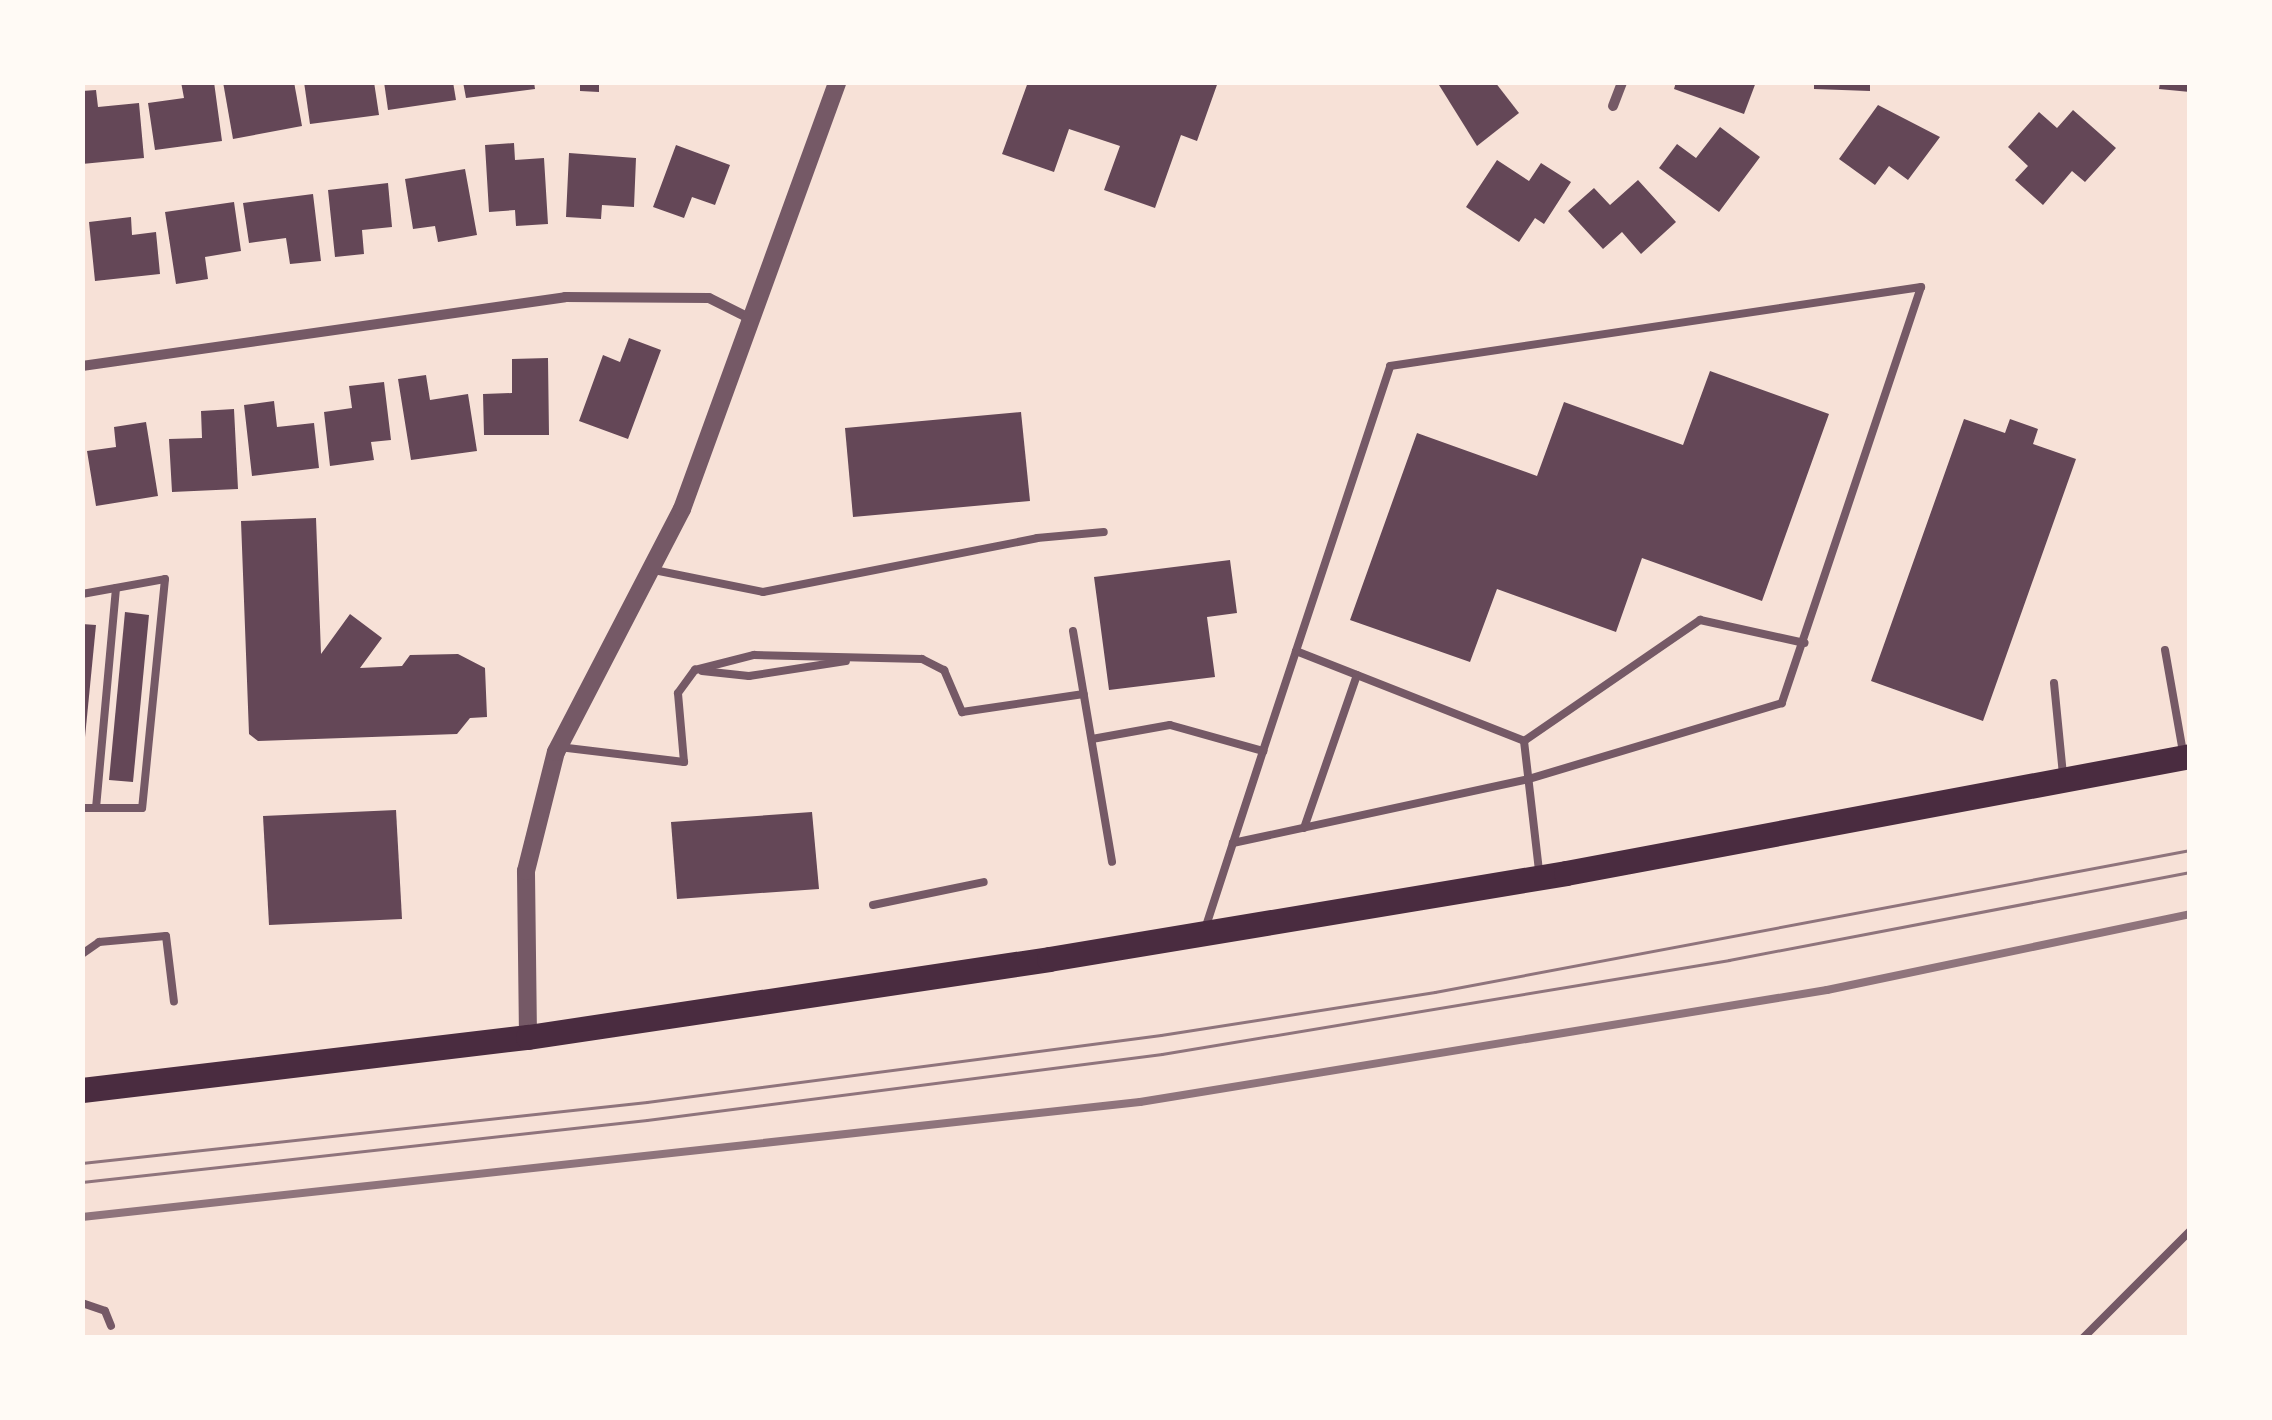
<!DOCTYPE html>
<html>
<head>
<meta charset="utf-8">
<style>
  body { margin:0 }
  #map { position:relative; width:2272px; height:1420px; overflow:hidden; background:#f7e1d7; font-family:"Titillium Web",sans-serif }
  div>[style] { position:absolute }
  .building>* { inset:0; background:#644757 }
  .service>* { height:8px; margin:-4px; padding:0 4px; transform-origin:4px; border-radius:4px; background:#755966 }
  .minor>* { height:10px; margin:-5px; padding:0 5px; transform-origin:5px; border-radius:5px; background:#755966 }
  .tertiary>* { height:18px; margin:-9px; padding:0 9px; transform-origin:9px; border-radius:9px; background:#755966 }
  .primary>* { height:25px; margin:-12.5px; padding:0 12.5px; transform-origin:12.5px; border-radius:12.5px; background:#4a2c40 }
  .tram>* { height:2.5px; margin:-1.25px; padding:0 1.25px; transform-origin:1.25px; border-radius:1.25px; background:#8f747c }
  .rail>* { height:8px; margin:-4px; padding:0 4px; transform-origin:4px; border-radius:4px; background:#8f747c }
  span { translate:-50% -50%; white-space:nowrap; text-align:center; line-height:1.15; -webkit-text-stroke:8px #fffaf5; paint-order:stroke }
  .frame { position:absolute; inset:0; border:85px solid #fffaf5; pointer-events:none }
</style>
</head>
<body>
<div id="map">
  <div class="building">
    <div style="clip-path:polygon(181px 82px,214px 82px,222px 141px,155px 150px,148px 103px,184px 98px)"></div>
    <div style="clip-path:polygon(223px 82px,294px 82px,302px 126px,233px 139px)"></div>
    <div style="clip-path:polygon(304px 82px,374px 82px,379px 115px,310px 124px)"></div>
    <div style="clip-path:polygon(384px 82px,453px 82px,456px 100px,388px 110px)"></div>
    <div style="clip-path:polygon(463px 82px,534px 82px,535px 89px,466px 98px)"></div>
    <div style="clip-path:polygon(580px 82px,599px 82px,599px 92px,580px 91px)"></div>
    <div style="clip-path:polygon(1028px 82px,1218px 82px,1197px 141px,1181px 135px,1155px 208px,1104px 190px,1120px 146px,1069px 129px,1054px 172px,1002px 154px)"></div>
    <div style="clip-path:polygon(1495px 82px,1519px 113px,1477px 146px,1439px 85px)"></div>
    <div style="clip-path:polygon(1676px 82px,1756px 82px,1744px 114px,1674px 89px)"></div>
    <div style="clip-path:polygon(1814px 82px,1870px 82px,1870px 91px,1814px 89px)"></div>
    <div style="clip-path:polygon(2160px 82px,2190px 82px,2190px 92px,2159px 89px)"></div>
    <div style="clip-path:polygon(96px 90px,98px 107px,139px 103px,144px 158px,82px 164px,82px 91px)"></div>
    <div style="clip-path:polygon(1878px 105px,1940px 137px,1908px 180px,1889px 166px,1875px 185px,1839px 159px)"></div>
    <div style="clip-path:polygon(2073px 110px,2116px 148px,2085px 182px,2072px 171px,2043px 205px,2015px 180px,2028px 166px,2008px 147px,2039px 112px,2057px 128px)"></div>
    <div style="clip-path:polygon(1720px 127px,1760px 157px,1719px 212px,1659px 168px,1677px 144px,1696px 158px)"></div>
    <div style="clip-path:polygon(514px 143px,515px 160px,544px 158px,548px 224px,516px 226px,515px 210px,489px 212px,485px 145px)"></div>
    <div style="clip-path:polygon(676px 145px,730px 165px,715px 205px,692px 197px,684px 218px,653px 207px)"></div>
    <div style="clip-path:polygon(569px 153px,636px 158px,634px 207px,602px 205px,601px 219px,566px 217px)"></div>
    <div style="clip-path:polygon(1497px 160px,1529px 181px,1541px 163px,1571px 182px,1544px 224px,1535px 218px,1519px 242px,1466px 207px)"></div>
    <div style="clip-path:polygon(465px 169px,477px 235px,438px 242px,435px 226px,413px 229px,405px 179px)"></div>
    <div style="clip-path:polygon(1638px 180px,1676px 222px,1641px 254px,1622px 232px,1603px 249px,1568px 211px,1594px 188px,1610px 205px)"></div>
    <div style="clip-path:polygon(388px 183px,392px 227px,362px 230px,364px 254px,335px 257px,328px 190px)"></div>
    <div style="clip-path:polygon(313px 194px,321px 261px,290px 264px,286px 238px,249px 243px,243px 203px)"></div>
    <div style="clip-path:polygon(234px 202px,241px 251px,205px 257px,208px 279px,176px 284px,165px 212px)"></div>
    <div style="clip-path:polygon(131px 217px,132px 235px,156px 232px,160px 274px,95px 281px,89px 222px)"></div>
    <div style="clip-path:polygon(629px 338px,661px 350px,628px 439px,579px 421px,603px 355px,620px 362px)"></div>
    <div style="clip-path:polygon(548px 358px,549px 435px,484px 435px,483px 394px,512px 393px,512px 359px)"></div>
    <div style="clip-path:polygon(1710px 371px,1829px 414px,1762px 601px,1642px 558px,1616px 632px,1497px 589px,1470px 662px,1350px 620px,1417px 433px,1537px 476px,1564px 402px,1683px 445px)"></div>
    <div style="clip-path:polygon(426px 375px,430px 400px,468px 394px,477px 451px,411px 460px,398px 379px)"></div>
    <div style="clip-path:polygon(384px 382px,391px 440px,371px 442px,374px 460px,330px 466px,324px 412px,352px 408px,349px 386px)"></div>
    <div style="clip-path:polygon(274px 401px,277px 427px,314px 423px,319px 468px,252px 476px,244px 405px)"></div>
    <div style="clip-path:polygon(234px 409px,238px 489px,172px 492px,169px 439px,202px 438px,201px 411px)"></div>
    <div style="clip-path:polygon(1021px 412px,1030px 501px,853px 517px,845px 428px)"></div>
    <div style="clip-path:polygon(1964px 419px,2005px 433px,2010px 419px,2038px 429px,2033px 444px,2076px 459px,1983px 721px,1871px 681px)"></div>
    <div style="clip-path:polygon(146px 422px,158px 496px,96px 506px,87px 451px,116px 447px,114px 427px)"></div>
    <div style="clip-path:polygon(316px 518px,321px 654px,350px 614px,382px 638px,360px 668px,402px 666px,410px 655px,458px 654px,485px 668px,487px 717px,470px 718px,457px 734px,258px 741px,249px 734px,241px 521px)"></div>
    <div style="clip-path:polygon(1230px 560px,1237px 613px,1207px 617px,1215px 677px,1109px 690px,1094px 577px)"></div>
    <div style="clip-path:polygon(125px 612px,149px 615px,133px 782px,109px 780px)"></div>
    <div style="clip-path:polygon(82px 624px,96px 625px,85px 737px,82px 737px)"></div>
    <div style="clip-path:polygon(396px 810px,402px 919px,269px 925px,263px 816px)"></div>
    <div style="clip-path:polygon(812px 812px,819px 889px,677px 899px,671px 822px)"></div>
  </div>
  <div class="service">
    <div style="left:654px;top:570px;width:111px;rotate:11.4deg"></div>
    <div style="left:763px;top:592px;width:279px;rotate:-11.1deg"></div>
    <div style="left:1037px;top:538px;width:67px;rotate:-5.1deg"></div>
    <div style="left:82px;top:594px;width:84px;rotate:-10.2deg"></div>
    <div style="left:165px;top:579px;width:230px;rotate:95.7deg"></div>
    <div style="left:142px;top:808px;width:60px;rotate:180deg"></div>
    <div style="left:1073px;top:631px;width:234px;rotate:80.4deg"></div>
    <div style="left:2165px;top:650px;width:104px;rotate:80deg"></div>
    <div style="left:1296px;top:651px;width:245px;rotate:21.5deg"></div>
    <div style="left:1524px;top:741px;width:214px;rotate:-34.5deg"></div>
    <div style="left:1700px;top:620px;width:107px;rotate:12.4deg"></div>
    <div style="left:702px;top:671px;width:47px;rotate:6.1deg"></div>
    <div style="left:749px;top:676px;width:98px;rotate:-8.8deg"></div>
    <div style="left:2054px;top:683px;width:91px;rotate:84.4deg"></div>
    <div style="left:1092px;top:739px;width:79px;rotate:-10.2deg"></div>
    <div style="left:1170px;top:725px;width:97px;rotate:15.6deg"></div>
    <div style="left:1524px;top:741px;width:131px;rotate:83.4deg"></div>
    <div style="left:559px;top:747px;width:126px;rotate:6.8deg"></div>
    <div style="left:684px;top:762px;width:69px;rotate:-95deg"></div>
    <div style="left:678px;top:693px;width:29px;rotate:-54deg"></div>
    <div style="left:695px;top:670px;width:61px;rotate:-14.3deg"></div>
    <div style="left:754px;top:655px;width:168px;rotate:1.4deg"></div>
    <div style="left:922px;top:659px;width:25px;rotate:27deg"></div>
    <div style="left:944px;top:670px;width:46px;rotate:66.8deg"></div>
    <div style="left:962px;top:712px;width:123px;rotate:-8.4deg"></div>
    <div style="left:96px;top:808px;width:221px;rotate:-84.8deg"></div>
    <div style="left:1304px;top:828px;width:162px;rotate:-70.9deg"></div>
    <div style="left:873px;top:905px;width:113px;rotate:-11.7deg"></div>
    <div style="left:1205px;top:929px;width:90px;rotate:-72deg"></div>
    <div style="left:1233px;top:843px;width:97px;rotate:-71.9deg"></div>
    <div style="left:1263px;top:751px;width:105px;rotate:-71.7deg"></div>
    <div style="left:1296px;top:651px;width:300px;rotate:-71.7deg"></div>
    <div style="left:1390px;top:366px;width:537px;rotate:-8.46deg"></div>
    <div style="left:1921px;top:287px;width:439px;rotate:108.5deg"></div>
    <div style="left:1782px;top:703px;width:264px;rotate:163.3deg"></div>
    <div style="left:1529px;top:779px;width:303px;rotate:167.8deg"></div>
    <div style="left:82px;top:954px;width:21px;rotate:-35deg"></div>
    <div style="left:99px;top:942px;width:67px;rotate:-5.1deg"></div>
    <div style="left:166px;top:936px;width:66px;rotate:83.1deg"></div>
    <div style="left:82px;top:1303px;width:24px;rotate:19deg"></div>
    <div style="left:105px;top:1311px;width:16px;rotate:68deg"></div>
    <div style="left:2083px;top:1338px;width:151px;rotate:-45deg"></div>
  </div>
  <div class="minor">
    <div style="left:1613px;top:106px;width:26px;rotate:-69deg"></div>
    <div style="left:82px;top:366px;width:488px;rotate:-8.1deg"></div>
    <div style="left:565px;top:297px;width:144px;rotate:0.4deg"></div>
    <div style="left:709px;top:298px;width:47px;rotate:26.6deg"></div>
  </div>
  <div class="tertiary">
    <div style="left:528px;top:1037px;width:166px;rotate:-90.7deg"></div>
    <div style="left:526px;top:871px;width:123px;rotate:-75.9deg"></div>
    <div style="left:556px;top:752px;width:274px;rotate:-62.6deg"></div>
    <div style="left:682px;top:509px;width:454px;rotate:-70deg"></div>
  </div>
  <div class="primary">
    <div style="left:82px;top:1090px;width:449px;rotate:-6.8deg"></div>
    <div style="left:528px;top:1037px;width:527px;rotate:-8.51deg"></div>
    <div style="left:1049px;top:959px;width:524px;rotate:-9.44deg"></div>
    <div style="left:1566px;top:873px;width:635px;rotate:-10.62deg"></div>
  </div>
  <div class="tram">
    <div style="left:82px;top:1163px;width:568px;rotate:-6.16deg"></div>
    <div style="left:647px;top:1102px;width:518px;rotate:-7.43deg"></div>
    <div style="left:1161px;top:1035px;width:277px;rotate:-8.9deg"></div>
    <div style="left:1435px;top:992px;width:768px;rotate:-10.65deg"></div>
    <div style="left:82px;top:1182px;width:568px;rotate:-6.26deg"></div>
    <div style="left:647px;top:1120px;width:519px;rotate:-7.3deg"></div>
    <div style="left:1162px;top:1054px;width:575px;rotate:-9.41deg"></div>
    <div style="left:1729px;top:960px;width:469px;rotate:-10.8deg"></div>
  </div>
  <div class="rail">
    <div style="left:82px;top:1217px;width:1064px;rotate:-6.2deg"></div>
    <div style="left:1140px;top:1102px;width:696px;rotate:-9.26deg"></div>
    <div style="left:1827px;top:990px;width:371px;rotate:-11.8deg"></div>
  </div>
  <div class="frame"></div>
</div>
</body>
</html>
